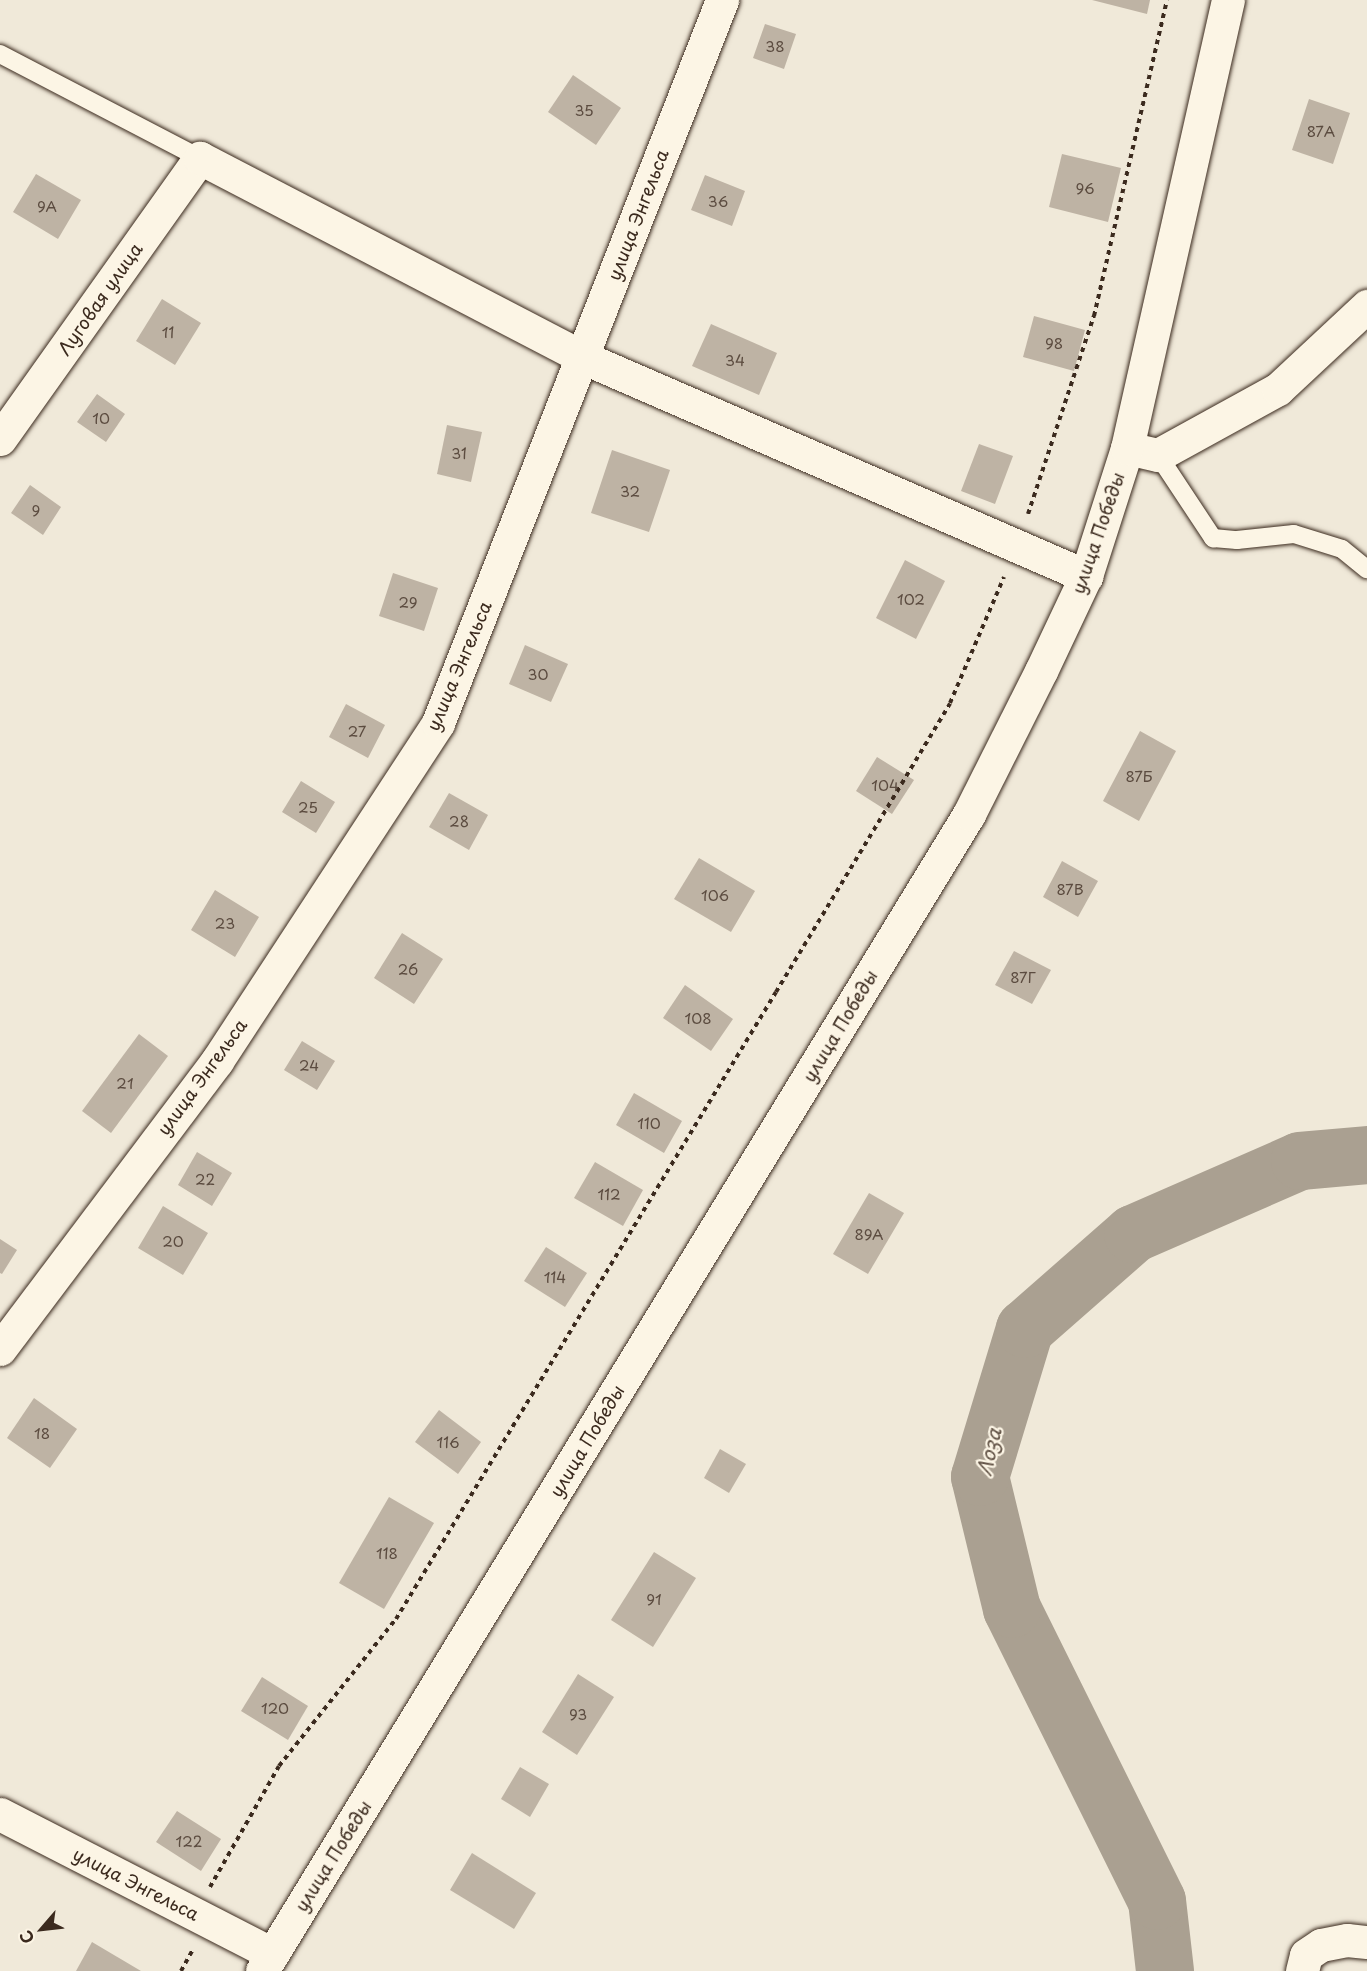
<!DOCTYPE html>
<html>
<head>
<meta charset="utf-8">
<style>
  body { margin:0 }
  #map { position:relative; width:1367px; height:1971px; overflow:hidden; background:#f0e9d9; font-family:"Playpen Sans",sans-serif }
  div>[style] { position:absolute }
  .river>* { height:58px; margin:-29px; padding:0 29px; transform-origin:29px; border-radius:29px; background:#aaa091 }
  .building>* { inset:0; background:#beb3a4 }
  .path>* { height:4px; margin-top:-2px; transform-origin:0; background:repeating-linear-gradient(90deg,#3b2a1e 0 4.5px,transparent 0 9px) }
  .roads { filter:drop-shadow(0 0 2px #3b2a1e) drop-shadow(0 0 2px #3b2a1e) }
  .service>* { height:18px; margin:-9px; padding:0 9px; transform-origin:9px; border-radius:9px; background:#fcf5e5 }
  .minor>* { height:33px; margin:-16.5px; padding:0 16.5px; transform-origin:16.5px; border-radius:16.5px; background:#fcf5e5 }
  .secondary>* { height:33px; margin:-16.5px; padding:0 16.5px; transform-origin:16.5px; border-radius:16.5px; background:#fcf5e5 }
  span { translate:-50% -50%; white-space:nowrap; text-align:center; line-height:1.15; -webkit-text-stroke:4.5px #fcf5e5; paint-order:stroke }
  .number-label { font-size:15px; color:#5c4c40 }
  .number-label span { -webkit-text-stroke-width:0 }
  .street-label { font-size:18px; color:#3b2a1e }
  .water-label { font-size:20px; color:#625346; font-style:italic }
  .north { position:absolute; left:12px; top:1899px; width:60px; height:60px; -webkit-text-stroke:4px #fcf5e5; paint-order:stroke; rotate:242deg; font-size:16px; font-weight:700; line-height:24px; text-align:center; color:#3b2a1e }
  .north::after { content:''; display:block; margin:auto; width:21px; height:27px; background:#3b2a1e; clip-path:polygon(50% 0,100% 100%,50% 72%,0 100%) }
</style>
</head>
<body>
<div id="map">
  <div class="river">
    <div style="left:1165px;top:1971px;width:70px;rotate:-96.5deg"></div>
    <div style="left:1157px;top:1901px;width:326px;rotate:-116.4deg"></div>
    <div style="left:1012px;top:1609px;width:136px;rotate:-103.6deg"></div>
    <div style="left:980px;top:1477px;width:155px;rotate:-73.1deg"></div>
    <div style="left:1025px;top:1329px;width:144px;rotate:-41.3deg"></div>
    <div style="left:1133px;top:1234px;width:182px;rotate:-23.6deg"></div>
    <div style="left:1300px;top:1161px;width:67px;rotate:-5.1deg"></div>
  </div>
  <div class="building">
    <div style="clip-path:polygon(1092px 0,1150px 0,1147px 14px)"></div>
    <div style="clip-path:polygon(765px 24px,796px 34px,784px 69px,753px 58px)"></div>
    <div style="clip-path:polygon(573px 75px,621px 108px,596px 145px,548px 112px)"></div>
    <div style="clip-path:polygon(1309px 99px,1350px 113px,1333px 164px,1292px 150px)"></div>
    <div style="clip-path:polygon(1062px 154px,1121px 168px,1108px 222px,1049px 207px)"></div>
    <div style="clip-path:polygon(36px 174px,81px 200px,58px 239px,13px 212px)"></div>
    <div style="clip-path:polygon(705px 175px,745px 191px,732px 226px,691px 210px)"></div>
    <div style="clip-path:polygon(162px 299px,201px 323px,175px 365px,136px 341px)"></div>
    <div style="clip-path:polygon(1034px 316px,1085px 330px,1074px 371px,1023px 357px)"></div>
    <div style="clip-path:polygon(711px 324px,777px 353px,759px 395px,692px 366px)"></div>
    <div style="clip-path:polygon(97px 394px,125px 414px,106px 442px,77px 422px)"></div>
    <div style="clip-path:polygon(447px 425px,482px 432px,471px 482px,437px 474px)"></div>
    <div style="clip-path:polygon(979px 444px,1013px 456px,995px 504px,961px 491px)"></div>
    <div style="clip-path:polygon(612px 450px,670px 470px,649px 532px,591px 513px)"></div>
    <div style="clip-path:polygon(30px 485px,61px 507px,43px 535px,11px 513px)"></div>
    <div style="clip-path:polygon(905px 560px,945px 581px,916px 639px,876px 618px)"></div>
    <div style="clip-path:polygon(393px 573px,438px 588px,424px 631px,379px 616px)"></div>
    <div style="clip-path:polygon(525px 645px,568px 664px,551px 702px,509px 684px)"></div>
    <div style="clip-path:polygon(346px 704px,385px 725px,368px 758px,329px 737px)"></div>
    <div style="clip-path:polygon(1140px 731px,1176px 751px,1139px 821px,1103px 801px)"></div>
    <div style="clip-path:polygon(877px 757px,914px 780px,892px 814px,856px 791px)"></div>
    <div style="clip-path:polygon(301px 781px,335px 802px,316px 833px,282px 812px)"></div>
    <div style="clip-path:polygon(449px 793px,488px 815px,469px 850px,429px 827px)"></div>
    <div style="clip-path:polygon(699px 858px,755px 891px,731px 932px,674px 899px)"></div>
    <div style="clip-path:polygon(1062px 861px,1098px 881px,1078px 917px,1043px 897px)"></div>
    <div style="clip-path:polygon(215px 890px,259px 917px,235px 957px,191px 930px)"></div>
    <div style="clip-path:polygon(402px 933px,443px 959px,414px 1004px,374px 978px)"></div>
    <div style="clip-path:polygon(1014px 951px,1051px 970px,1032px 1004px,995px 985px)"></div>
    <div style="clip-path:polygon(685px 985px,733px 1019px,711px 1051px,663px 1018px)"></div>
    <div style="clip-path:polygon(139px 1034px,168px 1056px,111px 1133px,82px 1111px)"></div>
    <div style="clip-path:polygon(302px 1041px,335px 1061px,317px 1090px,284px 1070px)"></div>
    <div style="clip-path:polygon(634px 1093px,682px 1121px,664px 1153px,616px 1125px)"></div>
    <div style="clip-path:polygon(197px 1152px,232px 1173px,212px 1206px,178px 1185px)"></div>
    <div style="clip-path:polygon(595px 1162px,643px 1190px,623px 1226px,574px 1198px)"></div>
    <div style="clip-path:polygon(869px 1193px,904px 1213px,868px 1274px,833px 1254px)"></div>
    <div style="clip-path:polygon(163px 1206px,208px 1233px,183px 1275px,138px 1248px)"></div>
    <div style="clip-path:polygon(0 1239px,17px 1250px,2px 1274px,0 1273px)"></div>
    <div style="clip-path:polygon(546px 1247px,587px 1273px,565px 1307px,524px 1281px)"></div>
    <div style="clip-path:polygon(34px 1398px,77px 1429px,50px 1468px,7px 1438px)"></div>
    <div style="clip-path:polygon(439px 1410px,481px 1442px,458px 1474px,415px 1442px)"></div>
    <div style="clip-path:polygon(720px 1449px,746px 1464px,729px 1493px,704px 1478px)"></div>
    <div style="clip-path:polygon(389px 1497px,434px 1523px,384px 1609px,339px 1583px)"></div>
    <div style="clip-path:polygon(654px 1552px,696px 1578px,653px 1647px,611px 1620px)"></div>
    <div style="clip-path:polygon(578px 1674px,614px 1697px,577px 1755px,542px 1732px)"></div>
    <div style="clip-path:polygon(262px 1677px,308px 1706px,288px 1740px,241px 1711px)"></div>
    <div style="clip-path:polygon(520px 1767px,549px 1784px,530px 1817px,501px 1799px)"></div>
    <div style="clip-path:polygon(177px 1811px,221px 1839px,201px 1871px,156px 1842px)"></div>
    <div style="clip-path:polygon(472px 1853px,536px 1893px,514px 1929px,450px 1890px)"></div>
    <div style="clip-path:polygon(92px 1942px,141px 1971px,76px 1971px)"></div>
  </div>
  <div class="path">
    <div style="left:1028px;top:514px;width:209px;rotate:-71.6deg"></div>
    <div style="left:1094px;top:316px;width:324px;rotate:-77deg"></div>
    <div style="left:210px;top:1887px;width:139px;rotate:-60.3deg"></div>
    <div style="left:279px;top:1766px;width:188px;rotate:-51.5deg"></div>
    <div style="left:396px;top:1619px;width:733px;rotate:-58.78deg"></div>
    <div style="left:776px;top:992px;width:337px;rotate:-58.9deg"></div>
    <div style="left:950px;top:703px;width:137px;rotate:-66.8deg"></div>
    <div style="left:181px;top:1971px;width:25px;rotate:-61deg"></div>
  </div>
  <div class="roads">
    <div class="service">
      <div style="left:0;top:54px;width:225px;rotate:27.5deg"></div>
      <div style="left:1158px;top:455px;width:100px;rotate:56.5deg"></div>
      <div style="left:1213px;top:538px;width:24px;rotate:5deg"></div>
      <div style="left:1237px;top:540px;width:57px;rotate:-6deg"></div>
      <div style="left:1294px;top:534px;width:50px;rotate:17.4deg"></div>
      <div style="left:1342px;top:549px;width:32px;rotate:39deg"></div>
    </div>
    <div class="minor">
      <div style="left:0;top:439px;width:345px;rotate:-54.6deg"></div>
      <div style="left:200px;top:158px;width:431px;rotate:27.5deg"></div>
      <div style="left:582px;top:357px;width:550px;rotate:23.49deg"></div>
      <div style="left:1127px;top:448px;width:32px;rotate:13deg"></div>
      <div style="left:1158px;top:455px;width:137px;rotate:-28.8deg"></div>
      <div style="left:1278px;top:389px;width:122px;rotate:-43deg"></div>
      <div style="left:0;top:1349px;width:361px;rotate:-53deg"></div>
      <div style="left:217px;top:1061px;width:404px;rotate:-56.8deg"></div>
      <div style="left:438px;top:723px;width:777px;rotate:-68.55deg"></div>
      <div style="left:0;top:1814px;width:306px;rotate:27.2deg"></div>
      <div style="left:1302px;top:1971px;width:16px;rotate:-76deg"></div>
      <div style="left:1306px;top:1955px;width:18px;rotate:-34deg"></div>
      <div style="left:1321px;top:1945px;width:26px;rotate:-11deg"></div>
      <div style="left:1347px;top:1940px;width:20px;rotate:6deg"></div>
    </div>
    <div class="secondary">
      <div style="left:262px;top:1971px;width:1356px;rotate:-58.57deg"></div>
      <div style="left:969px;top:814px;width:160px;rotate:-63.3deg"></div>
      <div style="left:1041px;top:671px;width:105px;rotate:-64.7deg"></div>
      <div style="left:1086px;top:576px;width:134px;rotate:-72.2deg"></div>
      <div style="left:1127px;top:448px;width:459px;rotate:-77.3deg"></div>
    </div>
  </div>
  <div class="number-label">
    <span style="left:775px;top:46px">38</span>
    <span style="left:584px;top:110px">35</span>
    <span style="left:1321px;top:131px">87А</span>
    <span style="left:1085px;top:188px">96</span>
    <span style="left:718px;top:201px">36</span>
    <span style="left:47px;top:206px">9А</span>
    <span style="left:168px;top:332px">11</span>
    <span style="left:1054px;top:343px">98</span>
    <span style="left:735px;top:360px">34</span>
    <span style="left:101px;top:418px">10</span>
    <span style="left:459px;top:453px">31</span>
    <span style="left:630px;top:491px">32</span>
    <span style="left:36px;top:510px">9</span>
    <span style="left:911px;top:599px">102</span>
    <span style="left:408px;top:602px">29</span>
    <span style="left:538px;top:674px">30</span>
    <span style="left:357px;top:731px">27</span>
    <span style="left:1139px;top:776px">87Б</span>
    <span style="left:885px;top:785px">104</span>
    <span style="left:308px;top:807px">25</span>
    <span style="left:459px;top:821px">28</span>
    <span style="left:1070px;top:889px">87В</span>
    <span style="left:715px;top:895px">106</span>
    <span style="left:225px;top:923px">23</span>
    <span style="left:408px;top:969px">26</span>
    <span style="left:1023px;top:977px">87Г</span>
    <span style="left:698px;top:1018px">108</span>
    <span style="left:309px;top:1065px">24</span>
    <span style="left:125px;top:1083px">21</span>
    <span style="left:649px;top:1123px">110</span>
    <span style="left:205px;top:1179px">22</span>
    <span style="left:609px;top:1194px">112</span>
    <span style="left:869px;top:1234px">89А</span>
    <span style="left:173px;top:1241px">20</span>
    <span style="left:555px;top:1277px">114</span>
    <span style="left:42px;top:1433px">18</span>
    <span style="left:448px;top:1442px">116</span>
    <span style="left:387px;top:1553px">118</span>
    <span style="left:654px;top:1599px">91</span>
    <span style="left:275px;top:1708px">120</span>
    <span style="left:578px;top:1714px">93</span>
    <span style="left:189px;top:1841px">122</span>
  </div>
  <div class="street-label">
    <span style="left:638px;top:215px;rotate:-69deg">улица Энгельса</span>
    <span style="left:100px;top:299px;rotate:-55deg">Луговая улица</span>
    <span style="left:1098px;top:533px;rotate:-71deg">улица Победы</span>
    <span style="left:459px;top:666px;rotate:-67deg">улица Энгельса</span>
    <span style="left:840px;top:1026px;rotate:-59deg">улица Победы</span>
    <span style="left:202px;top:1077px;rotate:-54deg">улица Энгельса</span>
    <span style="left:587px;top:1441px;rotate:-59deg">улица Победы</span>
    <span style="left:333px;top:1856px;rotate:-58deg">улица Победы</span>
    <span style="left:136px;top:1884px;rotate:27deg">улица Энгельса</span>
  </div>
  <div class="water-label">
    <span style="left:989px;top:1452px;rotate:-77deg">Лоза</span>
  </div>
  <div class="north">С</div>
</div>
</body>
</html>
